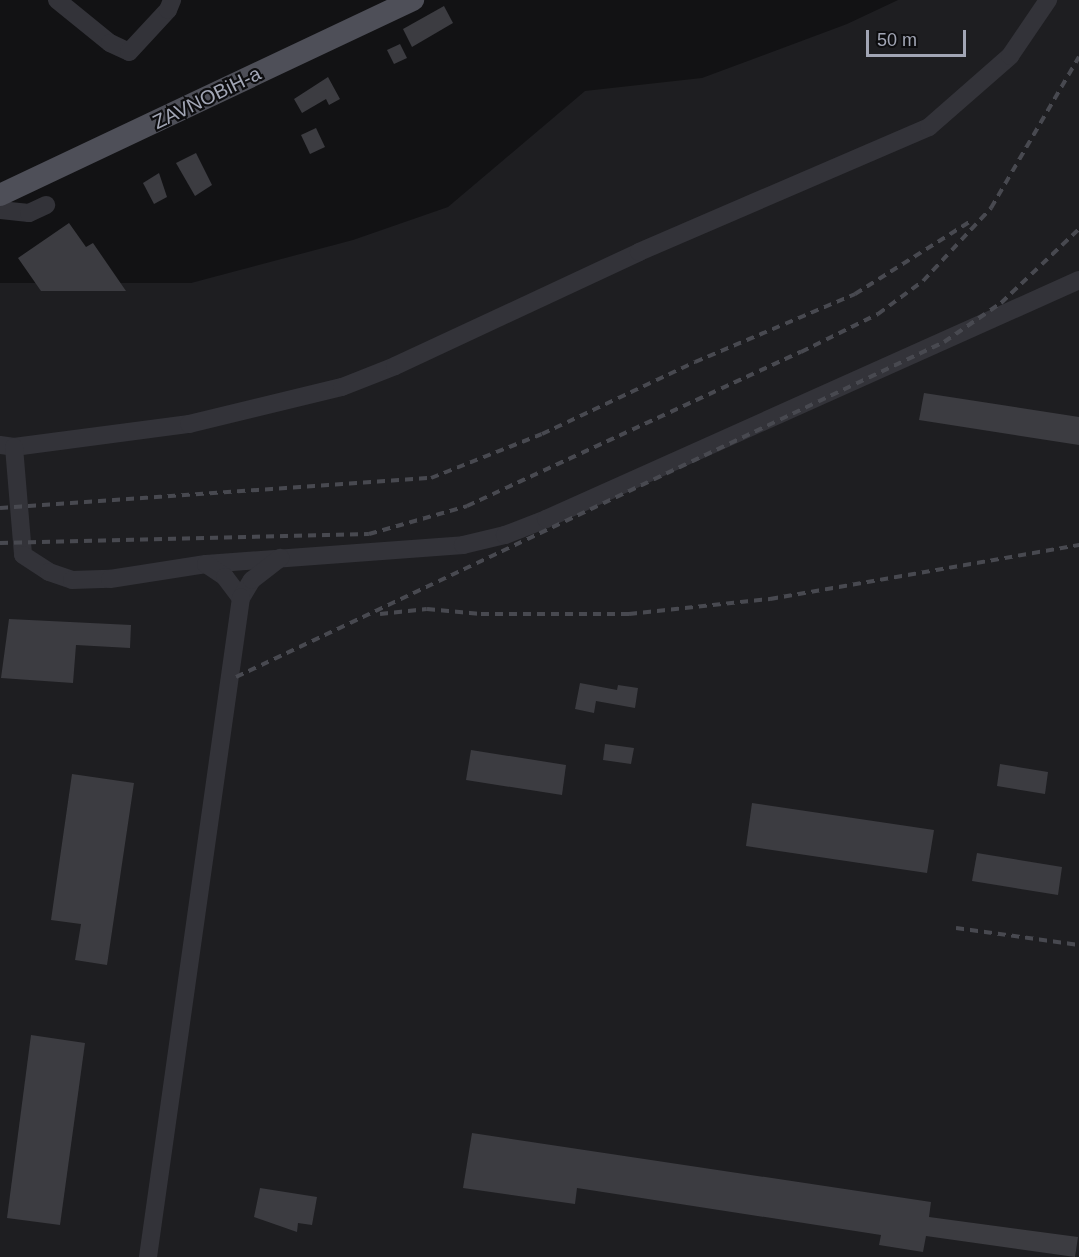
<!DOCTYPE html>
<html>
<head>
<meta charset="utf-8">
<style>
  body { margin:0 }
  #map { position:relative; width:1079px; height:1257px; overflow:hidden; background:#121214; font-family:Helvetica,sans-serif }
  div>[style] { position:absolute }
  .built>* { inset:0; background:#1e1e21 }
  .building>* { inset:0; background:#3c3c41 }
  .minor>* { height:18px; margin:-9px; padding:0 9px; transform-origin:9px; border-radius:9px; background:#333339 }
  .major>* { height:22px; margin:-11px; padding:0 11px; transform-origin:11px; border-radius:11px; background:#4e4f58 }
  .rail>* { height:4px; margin-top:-2px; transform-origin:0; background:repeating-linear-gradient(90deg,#484950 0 8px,transparent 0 14px) }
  span { translate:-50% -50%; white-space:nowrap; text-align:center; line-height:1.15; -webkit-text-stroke:4.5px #0d0d0f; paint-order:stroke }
  .street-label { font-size:20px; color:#a2a6b5 }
  .scale { position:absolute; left:866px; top:30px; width:100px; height:27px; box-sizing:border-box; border:3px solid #a2a6b5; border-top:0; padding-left:8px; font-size:18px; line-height:21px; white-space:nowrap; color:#a2a6b5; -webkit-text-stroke:4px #0d0d0f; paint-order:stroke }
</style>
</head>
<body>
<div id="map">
  <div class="built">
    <div style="clip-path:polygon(898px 0,1079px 0,1079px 1257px,0 1257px,0 283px,191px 283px,353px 240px,448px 207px,585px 91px,702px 78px,847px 24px)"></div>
  </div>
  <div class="building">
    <div style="clip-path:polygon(444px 6px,453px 23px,412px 47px,403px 29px)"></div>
    <div style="clip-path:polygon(400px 44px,407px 58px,394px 64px,387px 50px)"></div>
    <div style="clip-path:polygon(328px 77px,340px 99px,329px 105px,326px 99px,302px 113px,294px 99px)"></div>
    <div style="clip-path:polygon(316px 128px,325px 147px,310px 154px,301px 135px)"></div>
    <div style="clip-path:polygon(196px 153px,212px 185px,195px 196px,176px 163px)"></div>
    <div style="clip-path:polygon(159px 173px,167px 197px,154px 204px,143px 183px)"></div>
    <div style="clip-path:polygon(69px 223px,86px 247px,93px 243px,126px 291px,41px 291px,18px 258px)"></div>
    <div style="clip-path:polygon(924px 393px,1079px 417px,1079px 445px,919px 420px)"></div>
    <div style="clip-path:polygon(9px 619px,131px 625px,130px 648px,76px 645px,73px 683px,1px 678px)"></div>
    <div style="clip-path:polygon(580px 683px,617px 690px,618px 685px,638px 688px,635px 708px,596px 701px,594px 713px,575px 709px)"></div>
    <div style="clip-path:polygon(605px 744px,634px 748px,631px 764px,603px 760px)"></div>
    <div style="clip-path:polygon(471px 750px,566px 765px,562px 795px,466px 780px)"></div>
    <div style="clip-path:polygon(1000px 764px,1048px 772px,1045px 794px,997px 786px)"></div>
    <div style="clip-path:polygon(72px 774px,134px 783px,107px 965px,75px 960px,81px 924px,51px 920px)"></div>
    <div style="clip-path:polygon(752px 803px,934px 830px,927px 873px,746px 846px)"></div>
    <div style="clip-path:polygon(977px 853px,1062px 867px,1058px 895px,972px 881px)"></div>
    <div style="clip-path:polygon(31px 1035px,85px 1043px,60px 1225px,7px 1218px)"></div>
    <div style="clip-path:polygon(472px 1133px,931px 1202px,929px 1217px,1078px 1237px,1075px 1257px,926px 1236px,923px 1252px,879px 1245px,881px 1235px,577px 1188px,575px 1204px,463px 1188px)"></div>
    <div style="clip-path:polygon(260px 1188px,317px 1197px,312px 1225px,298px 1223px,297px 1232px,254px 1217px)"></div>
  </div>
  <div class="minor">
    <div style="left:57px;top:0;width:68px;rotate:39.1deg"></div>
    <div style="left:110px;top:43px;width:21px;rotate:25deg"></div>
    <div style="left:129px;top:52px;width:57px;rotate:-47.1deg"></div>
    <div style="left:168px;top:10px;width:11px;rotate:-68deg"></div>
    <div style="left:0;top:210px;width:29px;rotate:6deg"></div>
    <div style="left:29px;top:213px;width:19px;rotate:-25deg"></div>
    <div style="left:0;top:445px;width:14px;rotate:8deg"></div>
    <div style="left:14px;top:447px;width:177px;rotate:-7.5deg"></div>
    <div style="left:189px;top:424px;width:157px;rotate:-13.6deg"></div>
    <div style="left:342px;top:387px;width:57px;rotate:-21.6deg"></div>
    <div style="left:395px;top:366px;width:269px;rotate:-25deg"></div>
    <div style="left:639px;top:252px;width:316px;rotate:-23.3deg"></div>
    <div style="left:929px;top:127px;width:108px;rotate:-41.2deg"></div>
    <div style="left:1010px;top:56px;width:68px;rotate:-55.8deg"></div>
    <div style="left:14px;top:447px;width:108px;rotate:85.2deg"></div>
    <div style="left:23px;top:555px;width:31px;rotate:33deg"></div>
    <div style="left:49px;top:572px;width:24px;rotate:19deg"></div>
    <div style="left:72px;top:580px;width:38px;rotate:-2deg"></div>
    <div style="left:110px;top:579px;width:97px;rotate:-8.9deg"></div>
    <div style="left:206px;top:564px;width:258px;rotate:-4.2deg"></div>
    <div style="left:463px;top:545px;width:43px;rotate:-13.4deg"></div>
    <div style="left:505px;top:535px;width:44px;rotate:-21.3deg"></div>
    <div style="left:546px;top:519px;width:584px;rotate:-24.15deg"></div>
    <div style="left:206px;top:564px;width:23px;rotate:34deg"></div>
    <div style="left:225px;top:577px;width:26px;rotate:53deg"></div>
    <div style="left:241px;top:598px;width:21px;rotate:-59deg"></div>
    <div style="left:252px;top:580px;width:36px;rotate:-38deg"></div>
    <div style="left:148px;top:1257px;width:666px;rotate:-81.97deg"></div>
  </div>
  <div class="major">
    <div style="left:0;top:195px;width:457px;rotate:-25.3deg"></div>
  </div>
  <div class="rail">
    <div style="left:0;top:508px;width:432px;rotate:-4deg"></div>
    <div style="left:431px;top:478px;width:119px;rotate:-21.6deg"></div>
    <div style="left:542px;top:434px;width:169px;rotate:-25.2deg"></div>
    <div style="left:695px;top:362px;width:174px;rotate:-23deg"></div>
    <div style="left:855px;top:294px;width:137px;rotate:-32.2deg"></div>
    <div style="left:0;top:543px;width:369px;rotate:-1.4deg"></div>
    <div style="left:369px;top:534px;width:102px;rotate:-15.9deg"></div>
    <div style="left:467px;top:506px;width:368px;rotate:-24.8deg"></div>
    <div style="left:801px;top:352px;width:86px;rotate:-26.3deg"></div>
    <div style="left:878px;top:314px;width:56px;rotate:-36.3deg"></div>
    <div style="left:923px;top:281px;width:100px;rotate:-47deg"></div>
    <div style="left:991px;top:208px;width:175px;rotate:-59.8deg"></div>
    <div style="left:380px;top:614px;width:47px;rotate:-6.1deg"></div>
    <div style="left:427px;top:609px;width:54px;rotate:5.3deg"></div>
    <div style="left:481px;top:614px;width:148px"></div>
    <div style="left:629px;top:614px;width:142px;rotate:-6.1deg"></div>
    <div style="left:770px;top:599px;width:314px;rotate:-9.9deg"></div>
    <div style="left:236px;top:677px;width:783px;rotate:-25.32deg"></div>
    <div style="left:944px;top:342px;width:69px;rotate:-34.4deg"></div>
    <div style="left:1001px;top:303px;width:108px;rotate:-43.5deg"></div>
    <div style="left:956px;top:928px;width:124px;rotate:7.9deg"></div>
  </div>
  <div class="street-label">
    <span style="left:207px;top:98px;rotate:-26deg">ZAVNOBiH-a</span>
  </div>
  <div class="scale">50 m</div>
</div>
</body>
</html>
